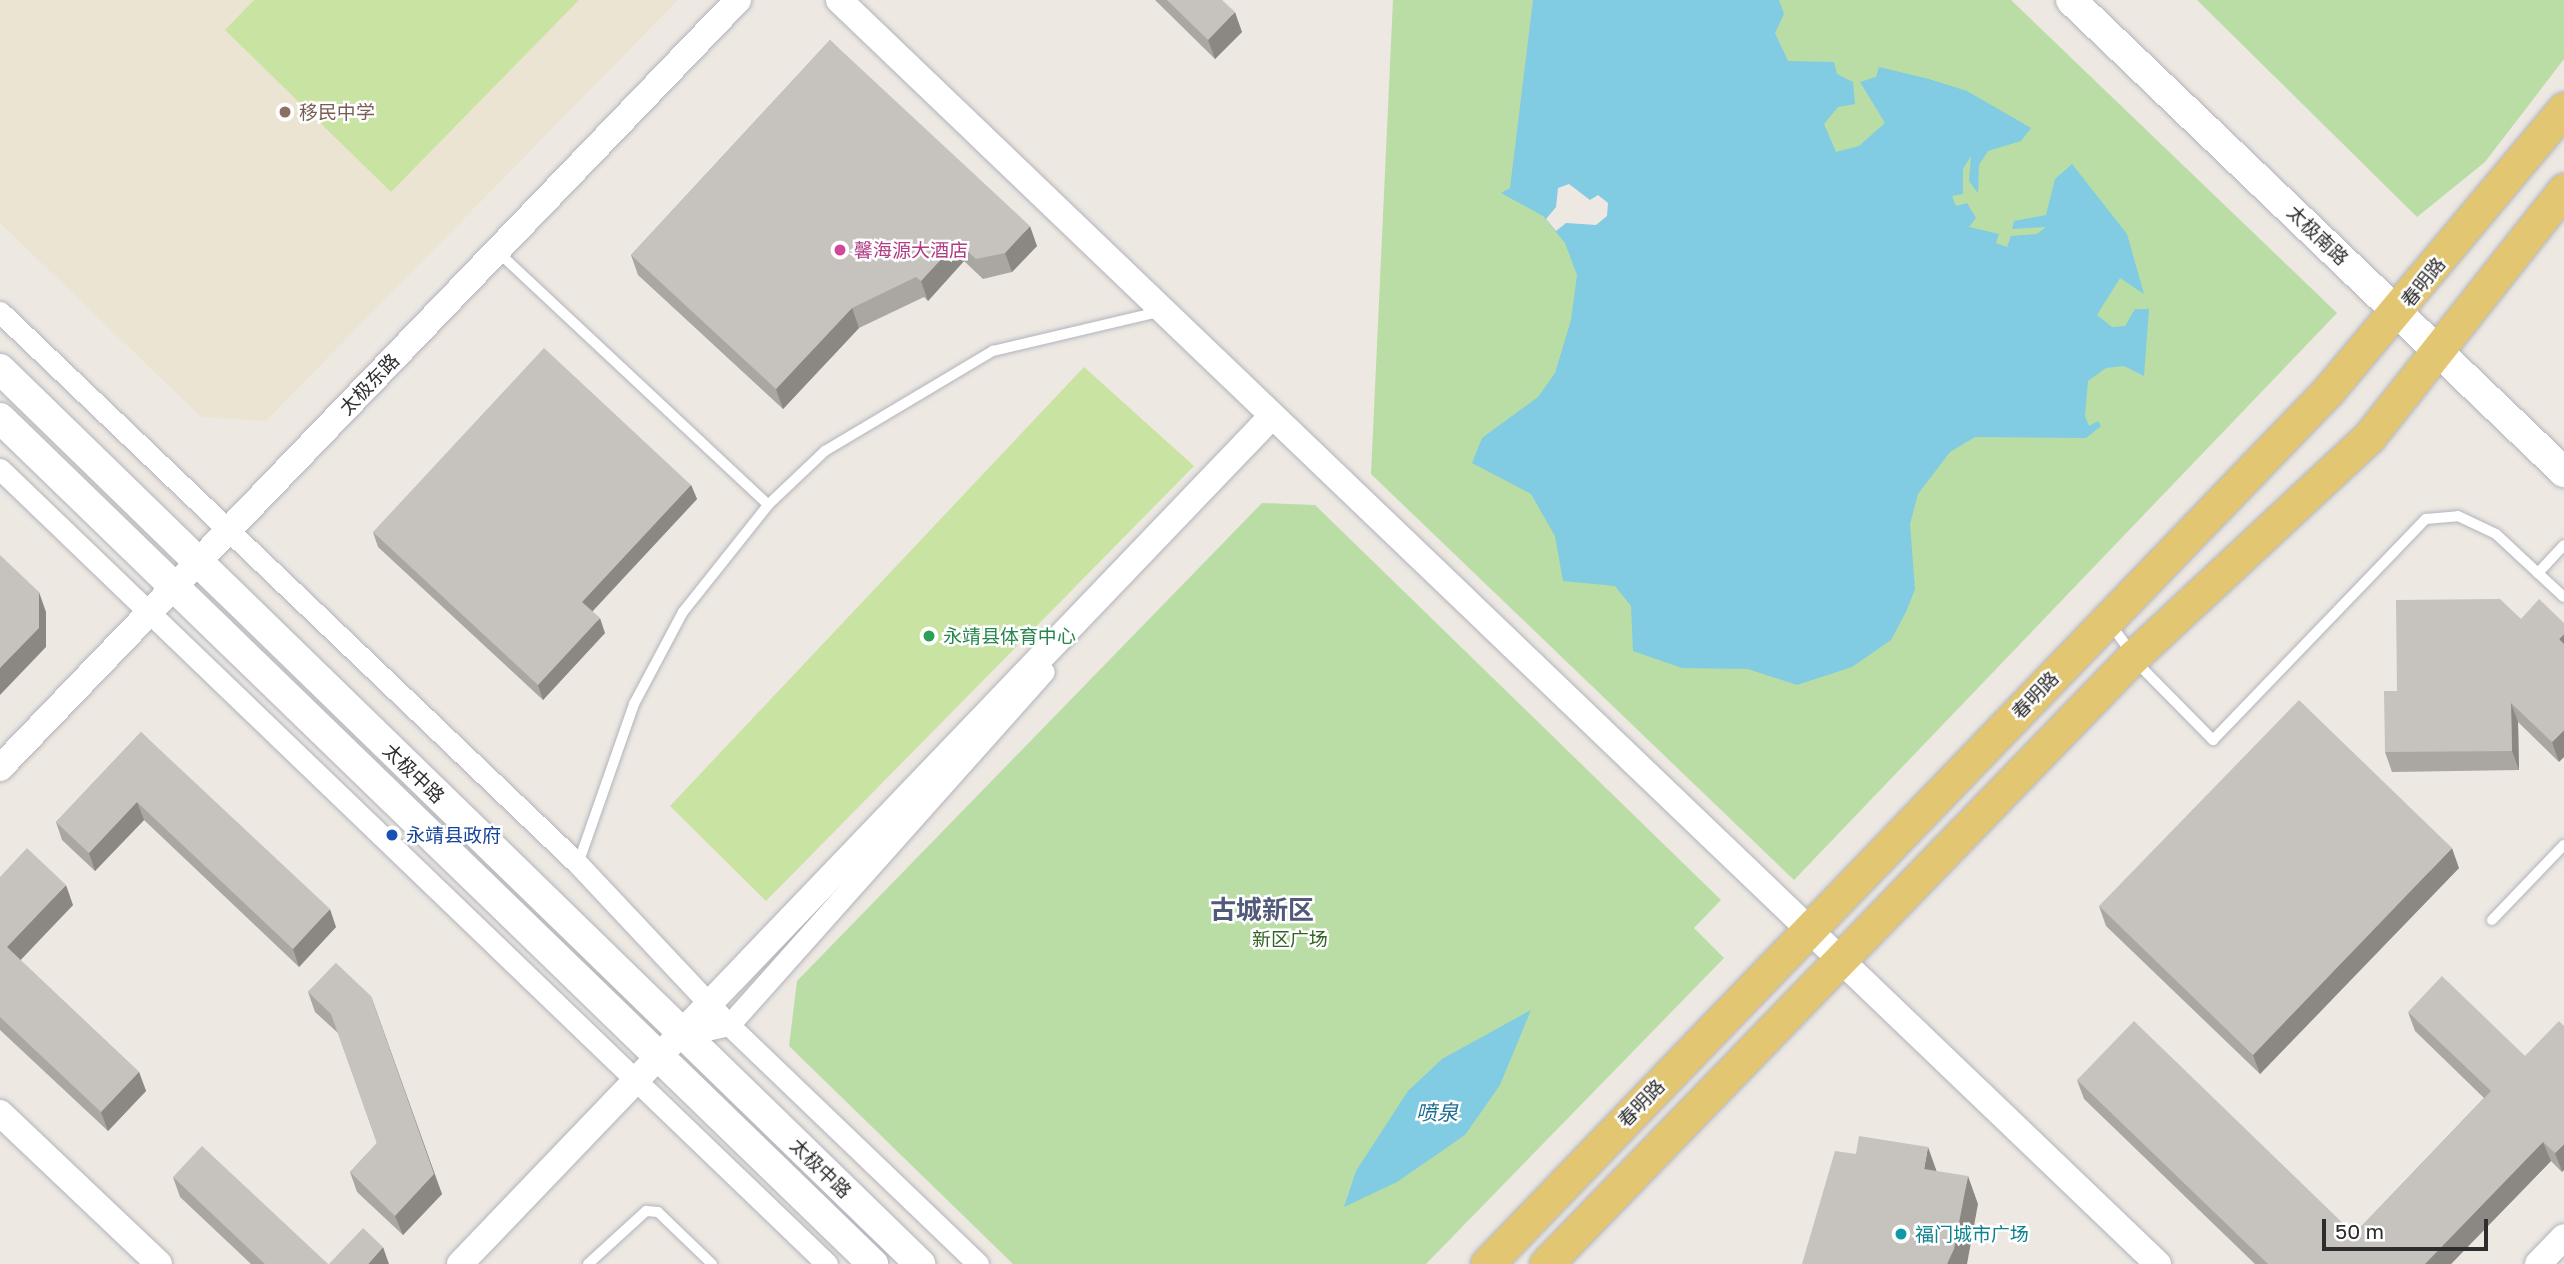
<!DOCTYPE html>
<html>
<head>
<meta charset="utf-8">
<style>
  body { margin:0 }
  #map { position:relative; width:2564px; height:1264px; overflow:hidden; background:#ede8e2; font-family:"Golos Text","Noto Sans SC",sans-serif }
  div>[style] { position:absolute }
  .education>* { inset:0; background:#ece4d3 }
  .green>* { inset:0; background:#b9dda5 }
  .pitch>* { inset:0; background:#c9e3a2 }
  .water>* { inset:0; background:#81cbe3 }
  .pier>* { inset:0; background:#ede8e2 }
  .roads { filter:drop-shadow(0 0 2px #b2b4bc) drop-shadow(0 0 2px #b2b4bc) }
  .service>* { height:10px; margin:-5px; padding:0 5px; transform-origin:5px; border-radius:5px; background:#fff }
  .minor>* { height:21px; margin:-10.5px; padding:0 10.5px; transform-origin:10.5px; border-radius:10.5px; background:#fff }
  .tertiary>* { height:26px; margin:-13px; padding:0 13px; transform-origin:13px; border-radius:13px; background:#fff }
  .secondary>* { height:30px; margin:-15px; padding:0 15px; transform-origin:15px; border-radius:15px; background:#fff }
  .primary>* { height:33px; margin:-16.5px; padding:0 16.5px; transform-origin:16.5px; border-radius:16.5px; background:#e2c671 }
  .wall>* { inset:0; background:#aaa7a3 }
  .shaded-wall>* { inset:0; background:#8b8884 }
  .building>* { inset:0; background:#c6c2bd }
  .dots>* { width:19px; height:19px; translate:-50% -50%; box-sizing:border-box; border:4px solid #fff; border-radius:50% }
  span { translate:-50% -50%; white-space:nowrap; text-align:center; line-height:1.15; -webkit-text-stroke:5px #fff; paint-order:stroke }
  .education-label { font-size:19px; color:#785e54 }
  .left { translate:0 -50%; text-align:left }
  .street-label { font-size:19px; color:#2d2d2d }
  .hotel-label { font-size:19px; color:#b23c85 }
  .leisure-label { font-size:19px; color:#27864d }
  .transit-label { font-size:19px; color:#164399 }
  .park-label { font-size:19px; color:#326424 }
  .culture-label { font-size:19px; color:#0d838f }
  .water-label { font-size:21px; color:#1d6c92; font-style:italic }
  .district-label { font-size:26px; color:#525a7a; font-weight:700 }
  .scale { position:absolute; left:2322px; top:1219px; width:166px; height:32px; box-sizing:border-box; border:4px solid #2d2d2d; border-top:0; padding-left:9px; font-size:21px; line-height:24px; white-space:nowrap; color:#2d2d2d; -webkit-text-stroke:5px #fff; paint-order:stroke }
</style>
</head>
<body>
<div id="map">
  <div class="education">
    <div style="clip-path:polygon(0 0,678px 0,266px 421px,201px 417px,0 223px)"></div>
  </div>
  <div class="green">
    <div style="clip-path:polygon(1393px 0,2011px 0,2337px 313px,1794px 880px,1371px 474px)"></div>
    <div style="clip-path:polygon(2197px 0,2564px 0,2564px 59px,2485px 162px,2417px 217px)"></div>
    <div style="clip-path:polygon(1262px 503px,1315px 505px,1721px 900px,1694px 928px,1724px 958px,1426px 1264px,1013px 1264px,789px 1046px,797px 981px)"></div>
  </div>
  <div class="pitch">
    <div style="clip-path:polygon(254px 0,579px 0,391px 192px,225px 30px)"></div>
    <div style="clip-path:polygon(1084px 367px,1194px 466px,766px 901px,670px 806px)"></div>
  </div>
  <div class="water">
    <div style="clip-path:polygon(1533px 0,1779px 0,1784px 14px,1775px 33px,1788px 61px,1834px 62px,1837px 74px,1853px 82px,1855px 104px,1838px 107px,1824px 124px,1836px 152px,1859px 146px,1885px 123px,1860px 82px,1876px 77px,1879px 67px,1929px 79px,1967px 91px,2031px 128px,2021px 141px,1988px 151px,1979px 165px,1978px 193px,1969px 181px,1971px 156px,1963px 169px,1963px 194px,1952px 196px,1956px 206px,1967px 203px,1976px 218px,1969px 227px,1999px 234px,1996px 243px,2007px 247px,2011px 236px,2037px 234px,2046px 227px,2012px 229px,2014px 221px,2046px 215px,2055px 179px,2072px 164px,2127px 234px,2144px 294px,2120px 278px,2097px 315px,2112px 327px,2125px 326px,2135px 309px,2149px 309px,2144px 376px,2124px 366px,2106px 368px,2088px 381px,2085px 416px,2089px 426px,2098px 421px,2101px 426px,2086px 438px,1975px 437px,1950px 452px,1918px 494px,1910px 524px,1915px 589px,1906px 612px,1891px 640px,1852px 667px,1797px 685px,1748px 669px,1682px 668px,1633px 651px,1631px 606px,1615px 586px,1563px 581px,1555px 536px,1531px 494px,1472px 463px,1482px 438px,1538px 397px,1555px 373px,1571px 320px,1577px 275px,1565px 243px,1543px 216px,1501px 193px,1510px 188px)"></div>
    <div style="clip-path:polygon(1531px 1010px,1500px 1085px,1465px 1135px,1397px 1182px,1344px 1207px,1356px 1171px,1408px 1091px,1442px 1059px)"></div>
  </div>
  <div class="pier">
    <div style="clip-path:polygon(1569px 184px,1590px 200px,1598px 195px,1608px 203px,1607px 216px,1596px 225px,1566px 223px,1556px 231px,1546px 219px,1556px 207px,1558px 188px)"></div>
  </div>
  <div class="roads">
    <div class="service">
      <div style="left:497px;top:251px;width:371px;rotate:43.1deg"></div>
      <div style="left:2538px;top:573px;width:35px;rotate:43deg"></div>
      <div style="left:2109px;top:622px;width:58px;rotate:54.1deg"></div>
      <div style="left:2143px;top:669px;width:100px;rotate:45.4deg"></div>
      <div style="left:2213px;top:740px;width:307px;rotate:-46.1deg"></div>
      <div style="left:2426px;top:519px;width:32px;rotate:-5deg"></div>
      <div style="left:2458px;top:516px;width:42px;rotate:25.3deg"></div>
      <div style="left:2496px;top:534px;width:57px;rotate:42.9deg"></div>
      <div style="left:2538px;top:573px;width:38px;rotate:-47deg"></div>
      <div style="left:578px;top:864px;width:170px;rotate:-70.7deg"></div>
      <div style="left:634px;top:704px;width:104px;rotate:-62deg"></div>
      <div style="left:683px;top:612px;width:137px;rotate:-51.5deg"></div>
      <div style="left:768px;top:505px;width:79px;rotate:-43.5deg"></div>
      <div style="left:825px;top:451px;width:196px;rotate:-30.8deg"></div>
      <div style="left:993px;top:351px;width:174px;rotate:-13.3deg"></div>
      <div style="left:2492px;top:920px;width:104px;rotate:-46.2deg"></div>
      <div style="left:588px;top:1264px;width:79px;rotate:-42.4deg"></div>
      <div style="left:646px;top:1211px;width:12px;rotate:5deg"></div>
      <div style="left:658px;top:1212px;width:75px;rotate:43.9deg"></div>
    </div>
    <div class="minor">
      <div style="left:0;top:312px;width:799px;rotate:43.68deg"></div>
      <div style="left:578px;top:864px;width:221px;rotate:46.8deg"></div>
      <div style="left:729px;top:1025px;width:345px;rotate:43.8deg"></div>
      <div style="left:0;top:469px;width:1147px;rotate:43.87deg"></div>
      <div style="left:684px;top:1035px;width:46px;rotate:-12.5deg"></div>
      <div style="left:729px;top:1025px;width:473px;rotate:-48.3deg"></div>
    </div>
    <div class="tertiary">
      <div style="left:839px;top:0;width:1827px;rotate:43.78deg"></div>
      <div style="left:0;top:768px;width:1065px;rotate:-46.14deg"></div>
      <div style="left:0;top:1113px;width:219px;rotate:43.5deg"></div>
      <div style="left:460px;top:1264px;width:1174px;rotate:-46.24deg"></div>
      <div style="left:2538px;top:1264px;width:37px;rotate:-46deg"></div>
    </div>
    <div class="secondary">
      <div style="left:2071px;top:0;width:683px;rotate:43.75deg"></div>
      <div style="left:0;top:369px;width:1284px;rotate:44.21deg"></div>
      <div style="left:0;top:418px;width:1216px;rotate:44.1deg"></div>
    </div>
    <div class="primary">
      <div style="left:1487px;top:1264px;width:1212px;rotate:-46.07deg"></div>
      <div style="left:2328px;top:391px;width:368px;rotate:-50.1deg"></div>
      <div style="left:1546px;top:1264px;width:846px;rotate:-45.96deg"></div>
      <div style="left:2134px;top:656px;width:321px;rotate:-43deg"></div>
      <div style="left:2369px;top:437px;width:315px;rotate:-51.7deg"></div>
    </div>
  </div>
  <div class="wall">
    <div style="clip-path:polygon(1155px 0,1222px 0,1242px 32px,1215px 59px)"></div>
    <div style="clip-path:polygon(830px 40px,1037px 246px,1012px 272px,983px 279px,964px 261px,928px 301px,924px 297px,859px 328px,783px 409px,638px 275px,631px 255px)"></div>
    <div style="clip-path:polygon(691px 485px,697px 499px,592px 612px,605px 633px,543px 700px,378px 547px,373px 532px)"></div>
    <div style="clip-path:polygon(2521px 619px,2559px 762px,2518px 722px,2519px 770px,2392px 772px,2385px 752px,2397px 691px)"></div>
    <div style="clip-path:polygon(141px 732px,336px 927px,299px 967px,144px 820px,95px 871px,62px 840px,56px 822px)"></div>
    <div style="clip-path:polygon(2459px 868px,2260px 1074px,2106px 926px,2099px 906px)"></div>
    <div style="clip-path:polygon(0 877px,73px 905px,20px 960px,139px 1072px,146px 1091px,108px 1131px,0 1030px)"></div>
    <div style="clip-path:polygon(336px 963px,442px 1194px,403px 1235px,357px 1192px,350px 1172px,377px 1143px,338px 1033px,315px 1012px,308px 992px)"></div>
    <div style="clip-path:polygon(2408px 1012px,2525px 1056px,2562px 1172px,2551px 1161px,2451px 1264px,2255px 1264px,2084px 1099px,2077px 1080px,2354px 1234px,2484px 1098px,2415px 1031px)"></div>
    <div style="clip-path:polygon(173px 1177px,328px 1264px,251px 1264px,180px 1197px)"></div>
  </div>
  <div class="shaded-wall">
    <div style="clip-path:polygon(1235px 12px,1242px 32px,1215px 59px,1208px 40px)"></div>
    <div style="clip-path:polygon(1030px 226px,1037px 246px,1012px 272px,1005px 253px)"></div>
    <div style="clip-path:polygon(957px 242px,964px 261px,928px 301px,921px 281px)"></div>
    <div style="clip-path:polygon(852px 308px,859px 328px,783px 409px,776px 389px)"></div>
    <div style="clip-path:polygon(691px 485px,697px 499px,587px 617px,582px 602px)"></div>
    <div style="clip-path:polygon(39px 592px,46px 612px,46px 647px,0 695px,0 668px)"></div>
    <div style="clip-path:polygon(600px 618px,605px 633px,543px 700px,538px 685px)"></div>
    <div style="clip-path:polygon(2564px 634px,2564px 653px,2559px 639px)"></div>
    <div style="clip-path:polygon(2511px 703px,2518px 722px,2519px 770px,2512px 751px)"></div>
    <div style="clip-path:polygon(2564px 730px,2564px 757px,2559px 762px,2552px 742px)"></div>
    <div style="clip-path:polygon(137px 802px,144px 820px,95px 871px,89px 853px)"></div>
    <div style="clip-path:polygon(2452px 848px,2459px 868px,2260px 1074px,2253px 1055px)"></div>
    <div style="clip-path:polygon(66px 885px,73px 905px,14px 967px,7px 947px)"></div>
    <div style="clip-path:polygon(330px 909px,336px 927px,299px 967px,293px 949px)"></div>
    <div style="clip-path:polygon(371px 996px,442px 1194px,403px 1235px,395px 1216px)"></div>
    <div style="clip-path:polygon(139px 1072px,146px 1091px,108px 1131px,101px 1112px)"></div>
    <div style="clip-path:polygon(2543px 1142px,2551px 1161px,2451px 1264px,2425px 1264px)"></div>
    <div style="clip-path:polygon(2564px 1144px,2564px 1170px,2562px 1172px,2555px 1153px)"></div>
    <div style="clip-path:polygon(1928px 1147px,1938px 1175px,1924px 1169px)"></div>
    <div style="clip-path:polygon(1968px 1176px,1978px 1204px,1967px 1264px,1947px 1264px)"></div>
    <div style="clip-path:polygon(383px 1247px,389px 1264px,368px 1264px)"></div>
  </div>
  <div class="building">
    <div style="clip-path:polygon(1167px 0,1222px 0,1235px 12px,1208px 40px)"></div>
    <div style="clip-path:polygon(830px 40px,1030px 226px,1005px 253px,976px 259px,957px 242px,921px 281px,916px 277px,852px 308px,776px 389px,631px 255px)"></div>
    <div style="clip-path:polygon(544px 348px,691px 485px,582px 602px,600px 618px,538px 685px,373px 532px)"></div>
    <div style="clip-path:polygon(0 555px,39px 592px,39px 628px,0 668px)"></div>
    <div style="clip-path:polygon(2500px 599px,2521px 619px,2539px 599px,2564px 623px,2564px 634px,2559px 639px,2564px 644px,2564px 730px,2552px 742px,2511px 703px,2512px 751px,2385px 752px,2384px 691px,2397px 691px,2396px 600px)"></div>
    <div style="clip-path:polygon(2299px 700px,2452px 848px,2253px 1055px,2099px 906px)"></div>
    <div style="clip-path:polygon(141px 732px,330px 909px,293px 949px,137px 802px,89px 853px,56px 822px)"></div>
    <div style="clip-path:polygon(27px 848px,66px 885px,7px 947px,139px 1072px,101px 1112px,0 1017px,0 877px)"></div>
    <div style="clip-path:polygon(336px 963px,371px 996px,434px 1174px,395px 1216px,350px 1172px,377px 1143px,331px 1014px,308px 992px)"></div>
    <div style="clip-path:polygon(2442px 976px,2525px 1056px,2559px 1021px,2564px 1026px,2564px 1144px,2555px 1153px,2543px 1142px,2425px 1264px,2268px 1264px,2077px 1080px,2134px 1021px,2354px 1234px,2491px 1091px,2408px 1012px)"></div>
    <div style="clip-path:polygon(1859px 1136px,1928px 1147px,1924px 1169px,1968px 1176px,1954px 1249px,1947px 1264px,1802px 1264px,1835px 1151px,1856px 1154px)"></div>
    <div style="clip-path:polygon(202px 1146px,328px 1264px,265px 1264px,173px 1177px)"></div>
    <div style="clip-path:polygon(363px 1228px,383px 1247px,368px 1264px,329px 1264px)"></div>
  </div>
  <div class="dots">
    <div style="left:285px;top:112px;background:#8d6e63"></div>
    <div style="left:840px;top:250px;background:#d1479c"></div>
    <div style="left:929px;top:636px;background:#2e9e5b"></div>
    <div style="left:392px;top:835px;background:#1a4fb4"></div>
    <div style="left:1901px;top:1234px;background:#0f9aa8"></div>
  </div>
  <div class="education-label">
    <span class="left" style="left:299px;top:112px">移民中学</span>
  </div>
  <div class="street-label">
    <span style="left:2318px;top:235px;rotate:44deg">太极南路</span>
    <span style="left:2423px;top:282px;rotate:-51deg">春明路</span>
    <span style="left:369px;top:384px;rotate:-46deg">太极东路</span>
    <span style="left:2035px;top:695px;rotate:-46deg">春明路</span>
    <span style="left:414px;top:773px;rotate:44deg">太极中路</span>
    <span style="left:1641px;top:1103px;rotate:-46deg">春明路</span>
    <span style="left:821px;top:1168px;rotate:44deg">太极中路</span>
  </div>
  <div class="hotel-label">
    <span class="left" style="left:854px;top:250px">馨海源大酒店</span>
  </div>
  <div class="leisure-label">
    <span class="left" style="left:943px;top:636px">永靖县体育中心</span>
  </div>
  <div class="transit-label">
    <span class="left" style="left:406px;top:835px">永靖县政府</span>
  </div>
  <div class="park-label">
    <span style="left:1290px;top:939px">新区广场</span>
  </div>
  <div class="culture-label">
    <span class="left" style="left:1915px;top:1234px">福门城市广场</span>
  </div>
  <div class="water-label">
    <span style="left:1437px;top:1112px">喷泉</span>
  </div>
  <div class="district-label">
    <span style="left:1262px;top:910px">古城新区</span>
  </div>
  <div class="scale">50 m</div>
</div>
</body>
</html>
